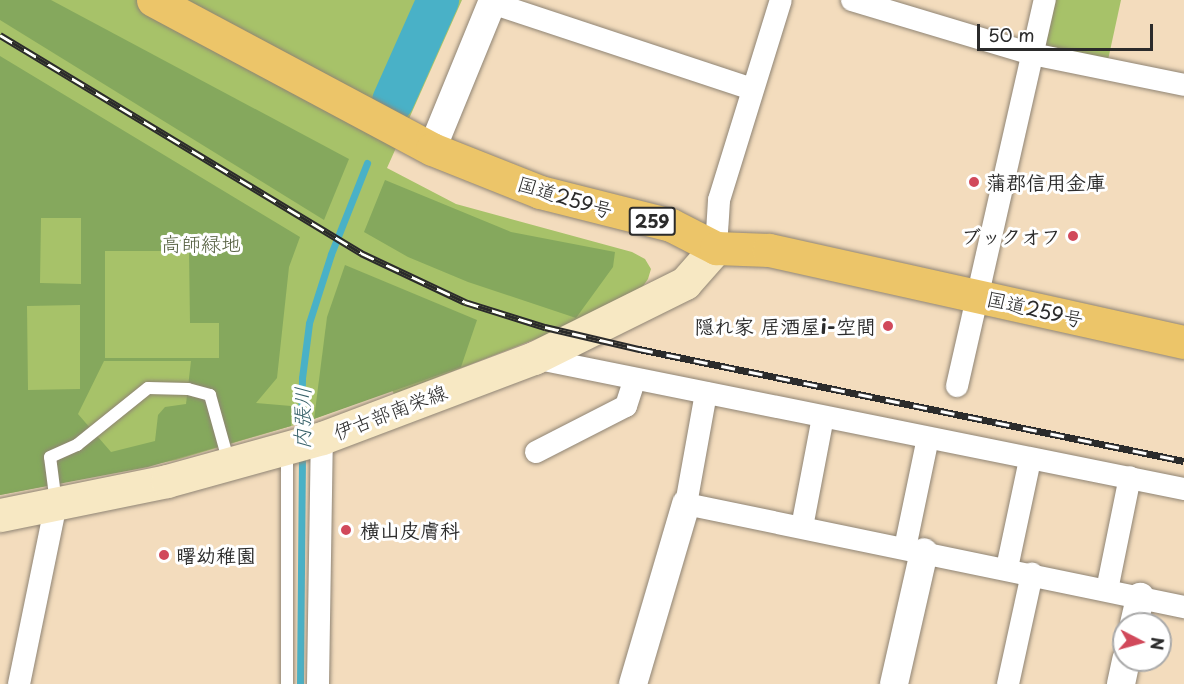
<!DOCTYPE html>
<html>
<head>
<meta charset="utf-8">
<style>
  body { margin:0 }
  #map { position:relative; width:1184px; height:684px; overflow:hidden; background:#f3dcbd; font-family:"Playpen Sans","Klee One",sans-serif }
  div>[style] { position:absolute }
  .green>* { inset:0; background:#a7c269 }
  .forest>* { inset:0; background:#85a85d }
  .stream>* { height:7px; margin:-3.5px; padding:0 3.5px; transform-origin:3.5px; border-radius:3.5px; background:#49b1c7 }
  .river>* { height:42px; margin:-21px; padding:0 21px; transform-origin:21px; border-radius:21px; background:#49b1c7 }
  .roads { filter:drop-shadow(0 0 2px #8f8474) drop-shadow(0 0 2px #8f8474) }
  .service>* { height:12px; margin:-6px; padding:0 6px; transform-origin:6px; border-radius:6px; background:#fff }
  .minor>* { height:22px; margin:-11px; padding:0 11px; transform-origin:11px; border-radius:11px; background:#fff }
  .tertiary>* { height:28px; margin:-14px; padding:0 14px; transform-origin:14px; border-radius:14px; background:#fff }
  .secondary>* { height:33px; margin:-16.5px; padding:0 16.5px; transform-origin:16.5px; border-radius:16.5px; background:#f7e8c3 }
  .trunk>* { height:33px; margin:-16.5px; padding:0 16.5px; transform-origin:16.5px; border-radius:16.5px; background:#ecc569 }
  .rail>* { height:7px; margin-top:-3.5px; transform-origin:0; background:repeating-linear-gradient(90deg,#fff 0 14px,#2b2b2b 0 28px); box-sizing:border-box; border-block:2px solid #2b2b2b }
  .dots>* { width:16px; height:16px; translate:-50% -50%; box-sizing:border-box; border:3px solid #fff; border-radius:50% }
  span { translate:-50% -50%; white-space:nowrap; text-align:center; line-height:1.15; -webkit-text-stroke:6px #fff; paint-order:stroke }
  .shield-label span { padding:2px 4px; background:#fff; border:2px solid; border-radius:4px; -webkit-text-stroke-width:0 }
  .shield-label { font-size:18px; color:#2b2b2b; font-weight:700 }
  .poi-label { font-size:20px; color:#2b2b2b; font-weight:700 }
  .left { translate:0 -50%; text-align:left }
  .right { translate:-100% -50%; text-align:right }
  .street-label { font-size:20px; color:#2b2b2b }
  .park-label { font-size:20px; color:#566041 }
  .water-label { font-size:21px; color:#376169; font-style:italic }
  .north { position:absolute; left:1112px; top:612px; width:60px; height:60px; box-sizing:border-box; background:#fff; border:2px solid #aaa; border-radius:50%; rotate:96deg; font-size:16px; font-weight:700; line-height:24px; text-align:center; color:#2b2b2b }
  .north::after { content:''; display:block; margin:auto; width:21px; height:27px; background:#d1495b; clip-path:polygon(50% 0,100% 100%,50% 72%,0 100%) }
  .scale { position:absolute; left:977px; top:24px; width:176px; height:27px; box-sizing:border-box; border:3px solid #2b2b2b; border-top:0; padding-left:8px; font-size:18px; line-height:21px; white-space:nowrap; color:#2b2b2b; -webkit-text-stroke:4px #fff; paint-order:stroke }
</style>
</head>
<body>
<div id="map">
  <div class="green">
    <div style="clip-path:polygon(0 0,462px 0,387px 168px,456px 204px,632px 252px,645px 259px,651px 269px,648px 279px,641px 289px,556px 331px,394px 394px,392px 390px,308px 421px,176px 460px,0 495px)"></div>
    <div style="clip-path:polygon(1053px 0,1121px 0,1108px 60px,1042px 45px)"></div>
  </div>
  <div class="forest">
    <div style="clip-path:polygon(0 0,51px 0,349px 159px,324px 220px,0 20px)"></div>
    <div style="clip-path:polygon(evenodd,0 56px,300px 237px,289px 267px,277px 378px,256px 403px,291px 406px,291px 426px,148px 467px,0 495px,0 56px,41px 218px,81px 218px,81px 284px,40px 283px,41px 218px,0 56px,105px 251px,189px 251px,190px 323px,219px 323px,219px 358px,105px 358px,105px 251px,0 56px,80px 305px,80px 389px,28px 390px,27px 306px,80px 305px,0 56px,104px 361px,191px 361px,186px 404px,165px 407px,158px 415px,155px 441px,111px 452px,78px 414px,104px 361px)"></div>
    <div style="clip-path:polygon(385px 180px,511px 232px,615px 252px,613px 267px,576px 318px,468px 282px,408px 257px,364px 232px)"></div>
    <div style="clip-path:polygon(345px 265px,477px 320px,461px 367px,314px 419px,327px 317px)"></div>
  </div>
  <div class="stream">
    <div style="left:301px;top:435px;width:57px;rotate:-89deg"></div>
    <div style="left:302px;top:378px;width:55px;rotate:-82.7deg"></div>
    <div style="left:309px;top:323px;width:72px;rotate:-72.3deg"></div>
    <div style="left:331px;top:254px;width:98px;rotate:-68.4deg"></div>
    <div style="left:300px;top:684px;width:231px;rotate:-89.5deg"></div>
  </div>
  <div class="river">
    <div style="left:393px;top:101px;width:111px;rotate:-66deg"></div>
  </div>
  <div class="roads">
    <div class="service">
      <div style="left:56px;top:503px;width:46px;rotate:-97.4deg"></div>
      <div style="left:50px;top:457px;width:30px;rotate:-24deg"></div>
      <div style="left:77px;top:445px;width:91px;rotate:-38.8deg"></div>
      <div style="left:148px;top:388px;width:40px;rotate:1.4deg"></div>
      <div style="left:188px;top:389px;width:23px;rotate:15deg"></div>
      <div style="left:210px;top:395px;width:71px;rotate:74.4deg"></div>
      <div style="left:287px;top:684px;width:236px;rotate:-90deg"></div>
    </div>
    <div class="minor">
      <div style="left:852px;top:0;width:188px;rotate:16.7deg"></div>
      <div style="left:1032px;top:54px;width:155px;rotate:11.5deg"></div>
      <div style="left:492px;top:3px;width:274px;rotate:18.3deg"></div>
      <div style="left:716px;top:248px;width:48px;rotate:-86.4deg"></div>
      <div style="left:719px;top:200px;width:209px;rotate:-72.8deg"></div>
      <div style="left:534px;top:358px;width:663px;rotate:11.39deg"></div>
      <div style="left:957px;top:386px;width:396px;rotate:-77.2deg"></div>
      <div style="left:706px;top:393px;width:113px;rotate:100.2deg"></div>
      <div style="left:686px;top:504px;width:509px;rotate:11.69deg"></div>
      <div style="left:536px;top:452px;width:101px;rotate:-27.1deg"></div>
      <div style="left:626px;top:406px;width:28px;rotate:-72deg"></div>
      <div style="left:802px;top:527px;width:112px;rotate:-79.2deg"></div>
      <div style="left:905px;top:548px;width:112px;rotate:-78.2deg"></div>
      <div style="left:1007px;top:568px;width:110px;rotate:-78deg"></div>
      <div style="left:1107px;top:590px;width:115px;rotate:-78.5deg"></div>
      <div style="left:19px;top:684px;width:184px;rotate:-78.4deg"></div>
      <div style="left:318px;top:684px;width:246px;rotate:-89.1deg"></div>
      <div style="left:1008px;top:684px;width:113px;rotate:-77.7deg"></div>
    </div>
    <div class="tertiary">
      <div style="left:432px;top:149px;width:161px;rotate:-67.7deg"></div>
      <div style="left:1134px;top:624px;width:28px;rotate:-77deg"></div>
      <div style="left:633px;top:684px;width:188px;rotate:-73.6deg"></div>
      <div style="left:894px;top:684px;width:135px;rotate:-77.2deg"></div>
      <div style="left:1121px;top:684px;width:25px;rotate:-78deg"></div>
    </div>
    <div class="secondary">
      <div style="left:0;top:515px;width:170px;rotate:-11.5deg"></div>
      <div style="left:167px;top:481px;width:161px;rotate:-15.5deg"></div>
      <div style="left:322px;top:438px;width:227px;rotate:-20.7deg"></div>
      <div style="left:534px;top:358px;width:169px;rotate:-26.4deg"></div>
      <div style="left:685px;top:283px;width:47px;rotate:-48.5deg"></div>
    </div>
    <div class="trunk">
      <div style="left:153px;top:0;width:316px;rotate:28.1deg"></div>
      <div style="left:432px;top:149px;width:116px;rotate:21.7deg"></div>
      <div style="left:540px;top:192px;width:135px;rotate:14.1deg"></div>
      <div style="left:671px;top:225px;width:51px;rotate:27.1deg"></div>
      <div style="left:716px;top:248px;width:53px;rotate:2.2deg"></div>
      <div style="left:769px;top:250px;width:425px;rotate:12.5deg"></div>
    </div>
  </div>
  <div class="rail">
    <div style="left:0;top:35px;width:422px;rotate:31.1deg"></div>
    <div style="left:361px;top:253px;width:115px;rotate:25.2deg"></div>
    <div style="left:465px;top:302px;width:84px;rotate:17.4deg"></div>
    <div style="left:545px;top:327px;width:97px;rotate:13.2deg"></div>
    <div style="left:639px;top:349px;width:556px;rotate:11.61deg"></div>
  </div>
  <div class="dots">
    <div style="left:974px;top:182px;background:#d1495b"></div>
    <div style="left:1073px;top:236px;background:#d1495b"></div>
    <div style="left:888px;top:326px;background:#d1495b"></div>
    <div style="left:346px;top:530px;background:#d1495b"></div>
    <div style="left:164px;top:555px;background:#d1495b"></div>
  </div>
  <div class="shield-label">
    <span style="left:652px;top:221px">259</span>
  </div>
  <div class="poi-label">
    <span class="left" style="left:986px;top:182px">蒲郡信用金庫</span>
    <span class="right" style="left:1061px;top:236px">ブックオフ</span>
    <span class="right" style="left:876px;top:326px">隠れ家 居酒屋i-空間</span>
    <span class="left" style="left:360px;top:530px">横山皮膚科</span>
    <span class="left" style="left:176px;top:555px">曙幼稚園</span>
  </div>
  <div class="street-label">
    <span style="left:565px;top:197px;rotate:17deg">国道259号</span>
    <span style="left:1035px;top:309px;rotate:13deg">国道259号</span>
    <span style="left:390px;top:412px;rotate:-21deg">伊古部南栄線</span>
  </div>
  <div class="park-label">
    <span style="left:201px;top:243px">高師緑地</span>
  </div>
  <div class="water-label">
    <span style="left:301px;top:418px;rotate:-89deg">内張川</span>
  </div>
  <div class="north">N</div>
  <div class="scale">50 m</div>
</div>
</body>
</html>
